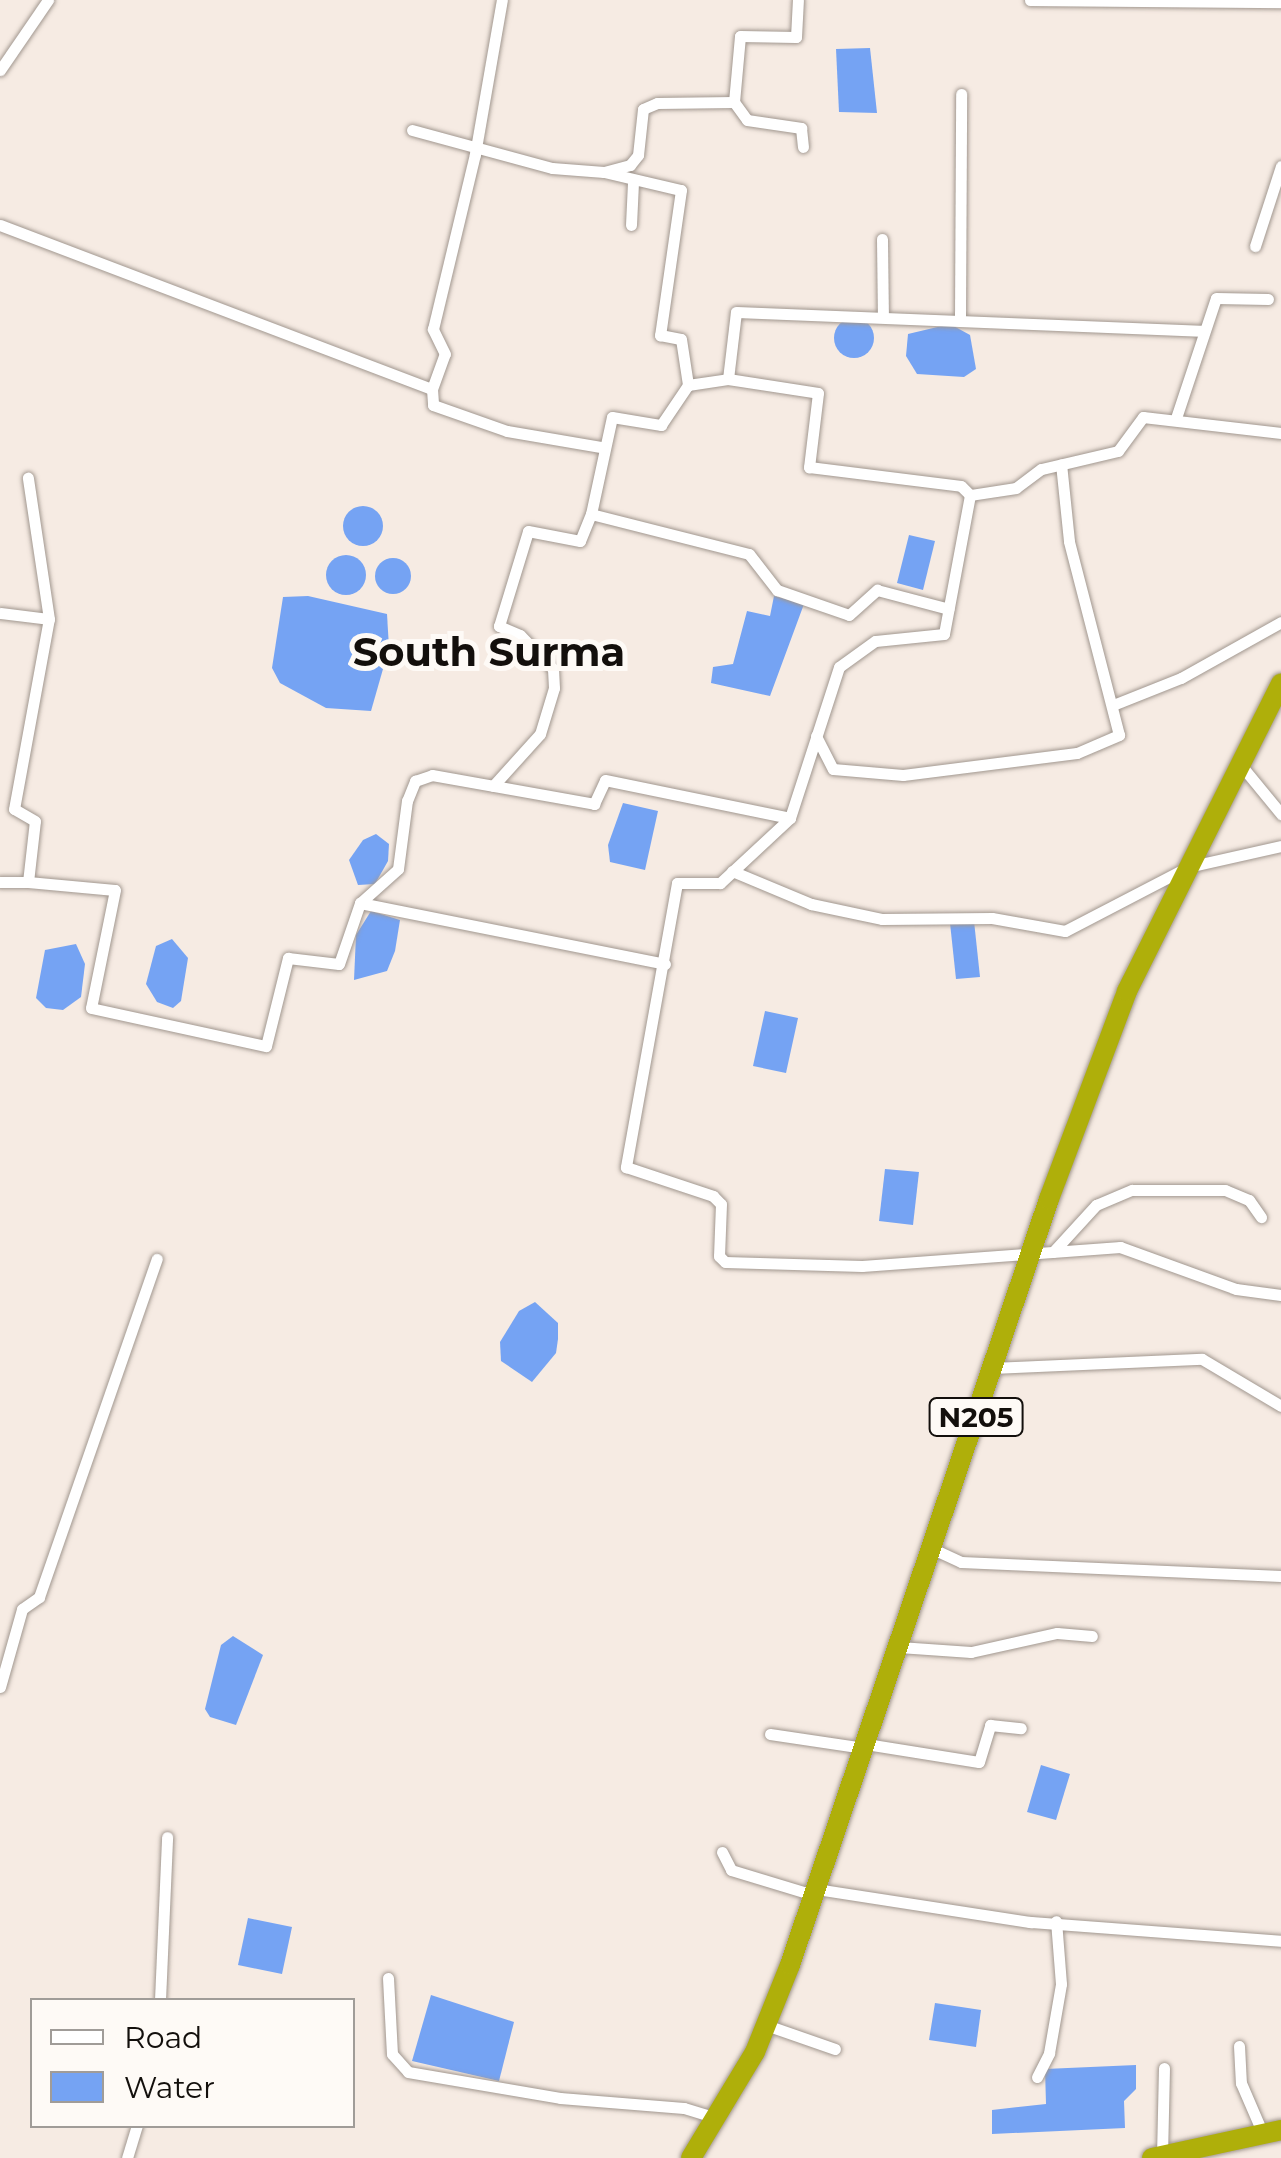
<!DOCTYPE html>
<html>
<head>
<meta charset="utf-8">
<style>
  body { margin:0 }
  #map { position:relative; width:1281px; height:2158px; overflow:hidden; background:#f6ebe3; font-family:Montserrat,sans-serif }
  div>[style] { position:absolute }
  .water>* { inset:0; background:#75a3f3 }
  .round { border-radius:50% }
  .roads { filter:drop-shadow(0 0 2px #a1978f) drop-shadow(0 0 2px #a1978f) }
  .street>* { height:11px; margin:-5.5px; padding:0 5.5px; transform-origin:5.5px; border-radius:5.5px; background:#fff }
  .highway>* { height:20px; margin:-10px; padding:0 10px; transform-origin:10px; border-radius:10px; background:#afaf0a }
  span { translate:-50% -50%; white-space:nowrap; text-align:center; line-height:1.15; -webkit-text-stroke:10px #fefaf6; paint-order:stroke }
  .shield-label span { padding:2px 8px; background:#fefaf6; border:2px solid; border-radius:8px; -webkit-text-stroke-width:0 }
  .shield-label { font-size:28px; color:#130f0c; font-weight:700 }
  .district-label { font-size:40px; color:#130f0c; font-weight:700 }
  .legend { position:absolute; left:30px; top:1998px; width:325px; height:130px; box-sizing:border-box; background:#fefaf6; border:2px solid #a09c98; margin:0; padding:12px 18px; list-style:none; font-size:30px; color:#130f0c }
  .legend li { display:flex; align-items:center; gap:20px; height:50px }
  .legend b { width:50px; border:2px solid #a09c98 }
</style>
</head>
<body>
<div id="map">
  <div class="water">
    <div style="clip-path:polygon(870px 48px,877px 113px,839px 112px,836px 49px)"></div>
    <div class="round" style="left:834px;top:318px;width:40px;height:40px"></div>
    <div style="clip-path:polygon(950px 324px,970px 335px,976px 369px,964px 377px,917px 374px,906px 356px,908px 334px)"></div>
    <div class="round" style="left:343px;top:506px;width:40px;height:40px"></div>
    <div style="clip-path:polygon(909px 535px,935px 541px,923px 590px,897px 583px)"></div>
    <div class="round" style="left:326px;top:555px;width:40px;height:40px"></div>
    <div class="round" style="left:375px;top:558px;width:36px;height:36px"></div>
    <div style="clip-path:polygon(308px 596px,387px 614px,389px 648px,371px 711px,326px 708px,280px 683px,272px 668px,283px 597px)"></div>
    <div style="clip-path:polygon(774px 596px,804px 604px,770px 696px,711px 683px,713px 667px,733px 664px,747px 611px,770px 616px)"></div>
    <div style="clip-path:polygon(623px 803px,658px 811px,645px 870px,610px 862px,608px 845px)"></div>
    <div style="clip-path:polygon(376px 834px,389px 844px,388px 861px,375px 884px,358px 885px,349px 860px,363px 840px)"></div>
    <div style="clip-path:polygon(371px 911px,400px 920px,395px 951px,387px 971px,354px 980px,356px 935px)"></div>
    <div style="clip-path:polygon(974px 921px,980px 977px,956px 979px,950px 923px)"></div>
    <div style="clip-path:polygon(172px 939px,188px 958px,181px 1001px,173px 1008px,157px 1002px,146px 984px,156px 946px)"></div>
    <div style="clip-path:polygon(76px 944px,85px 964px,81px 997px,63px 1010px,46px 1008px,36px 998px,45px 950px)"></div>
    <div style="clip-path:polygon(765px 1011px,798px 1018px,786px 1073px,753px 1066px)"></div>
    <div style="clip-path:polygon(885px 1169px,919px 1172px,913px 1225px,879px 1221px)"></div>
    <div style="clip-path:polygon(535px 1302px,558px 1323px,558px 1339px,556px 1353px,532px 1382px,501px 1361px,500px 1342px,519px 1311px)"></div>
    <div style="clip-path:polygon(233px 1636px,263px 1655px,236px 1725px,210px 1717px,205px 1709px,221px 1645px)"></div>
    <div style="clip-path:polygon(1041px 1765px,1070px 1774px,1056px 1820px,1027px 1812px)"></div>
    <div style="clip-path:polygon(248px 1918px,292px 1927px,282px 1974px,238px 1965px)"></div>
    <div style="clip-path:polygon(431px 1995px,514px 2022px,499px 2081px,412px 2061px)"></div>
    <div style="clip-path:polygon(935px 2003px,981px 2010px,976px 2047px,929px 2040px)"></div>
    <div style="clip-path:polygon(1136px 2065px,1136px 2089px,1124px 2101px,1125px 2128px,992px 2134px,992px 2110px,1046px 2104px,1045px 2069px)"></div>
  </div>
  <div class="roads">
    <div class="street">
      <div style="left:1030px;top:0;width:251px;rotate:0.5deg"></div>
      <div style="left:0;top:70px;width:85px;rotate:-55.6deg"></div>
      <div style="left:734px;top:102px;width:22px;rotate:54deg"></div>
      <div style="left:747px;top:120px;width:55px;rotate:8.4deg"></div>
      <div style="left:801px;top:128px;width:19px;rotate:84deg"></div>
      <div style="left:412px;top:130px;width:145px;rotate:15.2deg"></div>
      <div style="left:552px;top:168px;width:52px;rotate:4.4deg"></div>
      <div style="left:604px;top:172px;width:27px;rotate:-15deg"></div>
      <div style="left:630px;top:165px;width:13px;rotate:-51deg"></div>
      <div style="left:638px;top:155px;width:46px;rotate:-83.8deg"></div>
      <div style="left:643px;top:109px;width:15px;rotate:-23deg"></div>
      <div style="left:657px;top:103px;width:77px;rotate:-0.7deg"></div>
      <div style="left:734px;top:102px;width:66px;rotate:-84.8deg"></div>
      <div style="left:740px;top:36px;width:56px;rotate:1deg"></div>
      <div style="left:796px;top:37px;width:37px;rotate:-87deg"></div>
      <div style="left:604px;top:172px;width:79px;rotate:13.2deg"></div>
      <div style="left:681px;top:190px;width:147px;rotate:98.2deg"></div>
      <div style="left:660px;top:335px;width:21px;rotate:11deg"></div>
      <div style="left:681px;top:339px;width:47px;rotate:81.3deg"></div>
      <div style="left:0;top:225px;width:462px;rotate:20.8deg"></div>
      <div style="left:432px;top:389px;width:16px;rotate:86deg"></div>
      <div style="left:433px;top:405px;width:78px;rotate:19.4deg"></div>
      <div style="left:507px;top:431px;width:95px;rotate:9.7deg"></div>
      <div style="left:631px;top:225px;width:43px;rotate:-87.3deg"></div>
      <div style="left:882px;top:239px;width:77px;rotate:89.3deg"></div>
      <div style="left:1255px;top:246px;width:84px;rotate:-72deg"></div>
      <div style="left:960px;top:318px;width:224px;rotate:-89.7deg"></div>
      <div style="left:728px;top:379px;width:91px;rotate:8.8deg"></div>
      <div style="left:818px;top:393px;width:75px;rotate:96.9deg"></div>
      <div style="left:809px;top:467px;width:153px;rotate:7.1deg"></div>
      <div style="left:961px;top:486px;width:13px;rotate:45deg"></div>
      <div style="left:432px;top:389px;width:37px;rotate:-70deg"></div>
      <div style="left:445px;top:354px;width:28px;rotate:-116deg"></div>
      <div style="left:433px;top:329px;width:180px;rotate:-76.5deg"></div>
      <div style="left:475px;top:154px;width:156px;rotate:-80.1deg"></div>
      <div style="left:1176px;top:418px;width:126px;rotate:-71.6deg"></div>
      <div style="left:1216px;top:298px;width:52px;rotate:1.1deg"></div>
      <div style="left:1281px;top:433px;width:139px;rotate:-173.4deg"></div>
      <div style="left:1143px;top:417px;width:42px;rotate:126.3deg"></div>
      <div style="left:1118px;top:451px;width:79px;rotate:166.8deg"></div>
      <div style="left:1041px;top:469px;width:31px;rotate:143deg"></div>
      <div style="left:1016px;top:488px;width:47px;rotate:171.3deg"></div>
      <div style="left:970px;top:495px;width:141px;rotate:100.6deg"></div>
      <div style="left:944px;top:634px;width:69px;rotate:174.2deg"></div>
      <div style="left:875px;top:641px;width:44px;rotate:144.2deg"></div>
      <div style="left:839px;top:667px;width:159px;rotate:108deg"></div>
      <div style="left:790px;top:818px;width:96px;rotate:137.1deg"></div>
      <div style="left:720px;top:883px;width:43px;rotate:180deg"></div>
      <div style="left:677px;top:883px;width:289px;rotate:100.2deg"></div>
      <div style="left:626px;top:1167px;width:92px;rotate:18.4deg"></div>
      <div style="left:713px;top:1196px;width:11px;rotate:45deg"></div>
      <div style="left:721px;top:1204px;width:52px;rotate:92.2deg"></div>
      <div style="left:719px;top:1256px;width:8px;rotate:45deg"></div>
      <div style="left:725px;top:1262px;width:137px;rotate:1.7deg"></div>
      <div style="left:862px;top:1266px;width:259px;rotate:-4.2deg"></div>
      <div style="left:1120px;top:1247px;width:123px;rotate:19.9deg"></div>
      <div style="left:1236px;top:1289px;width:45px;rotate:7.6deg"></div>
      <div style="left:591px;top:514px;width:99px;rotate:-77.8deg"></div>
      <div style="left:612px;top:417px;width:50px;rotate:9.3deg"></div>
      <div style="left:661px;top:425px;width:48px;rotate:-56deg"></div>
      <div style="left:688px;top:385px;width:40px;rotate:-8.5deg"></div>
      <div style="left:728px;top:379px;width:67px;rotate:-83.2deg"></div>
      <div style="left:736px;top:312px;width:465px;rotate:2.3deg"></div>
      <div style="left:0;top:613px;width:49px;rotate:7deg"></div>
      <div style="left:1113px;top:705px;width:73px;rotate:-21.7deg"></div>
      <div style="left:1181px;top:678px;width:115px;rotate:-29.2deg"></div>
      <div style="left:816px;top:736px;width:37px;rotate:63deg"></div>
      <div style="left:833px;top:769px;width:70px;rotate:4.9deg"></div>
      <div style="left:903px;top:775px;width:175px;rotate:-7.2deg"></div>
      <div style="left:1077px;top:753px;width:46px;rotate:-23.2deg"></div>
      <div style="left:1119px;top:735px;width:200px;rotate:-104.5deg"></div>
      <div style="left:1069px;top:541px;width:77px;rotate:-95.9deg"></div>
      <div style="left:1240px;top:764px;width:65px;rotate:50.6deg"></div>
      <div style="left:493px;top:786px;width:70px;rotate:-47.9deg"></div>
      <div style="left:540px;top:734px;width:48px;rotate:-73.1deg"></div>
      <div style="left:554px;top:688px;width:19px;rotate:-93deg"></div>
      <div style="left:553px;top:669px;width:47px;rotate:-134.1deg"></div>
      <div style="left:520px;top:635px;width:23px;rotate:-157deg"></div>
      <div style="left:499px;top:626px;width:99px;rotate:-73deg"></div>
      <div style="left:528px;top:531px;width:53px;rotate:10.9deg"></div>
      <div style="left:580px;top:541px;width:29px;rotate:-68deg"></div>
      <div style="left:591px;top:514px;width:163px;rotate:14.2deg"></div>
      <div style="left:749px;top:554px;width:46px;rotate:52.1deg"></div>
      <div style="left:777px;top:590px;width:76px;rotate:19.1deg"></div>
      <div style="left:849px;top:615px;width:38px;rotate:-42deg"></div>
      <div style="left:877px;top:590px;width:74px;rotate:14.8deg"></div>
      <div style="left:732px;top:871px;width:86px;rotate:22.7deg"></div>
      <div style="left:811px;top:904px;width:73px;rotate:11.9deg"></div>
      <div style="left:882px;top:919px;width:110px;rotate:-0.5deg"></div>
      <div style="left:992px;top:918px;width:74px;rotate:10.1deg"></div>
      <div style="left:1065px;top:931px;width:139px;rotate:-27.5deg"></div>
      <div style="left:1188px;top:867px;width:95px;rotate:-12.7deg"></div>
      <div style="left:0;top:882px;width:28px"></div>
      <div style="left:28px;top:882px;width:61px;rotate:-83.5deg"></div>
      <div style="left:35px;top:821px;width:24px;rotate:-150deg"></div>
      <div style="left:14px;top:809px;width:193px;rotate:-79.6deg"></div>
      <div style="left:49px;top:619px;width:143px;rotate:-98.5deg"></div>
      <div style="left:28px;top:882px;width:87px;rotate:5.3deg"></div>
      <div style="left:115px;top:890px;width:120px;rotate:101.5deg"></div>
      <div style="left:91px;top:1008px;width:179px;rotate:12.3deg"></div>
      <div style="left:266px;top:1046px;width:91px;rotate:-76deg"></div>
      <div style="left:288px;top:958px;width:51px;rotate:6.7deg"></div>
      <div style="left:339px;top:964px;width:65px;rotate:-71deg"></div>
      <div style="left:360px;top:903px;width:311px;rotate:11.3deg"></div>
      <div style="left:360px;top:903px;width:51px;rotate:-41.8deg"></div>
      <div style="left:398px;top:869px;width:69px;rotate:-82.5deg"></div>
      <div style="left:407px;top:801px;width:22px;rotate:-68deg"></div>
      <div style="left:415px;top:781px;width:18px;rotate:-19deg"></div>
      <div style="left:432px;top:775px;width:165px;rotate:10.1deg"></div>
      <div style="left:594px;top:804px;width:26px;rotate:-65deg"></div>
      <div style="left:605px;top:780px;width:189px;rotate:11.6deg"></div>
      <div style="left:1053px;top:1252px;width:64px;rotate:-47.5deg"></div>
      <div style="left:1096px;top:1205px;width:39px;rotate:-23deg"></div>
      <div style="left:1132px;top:1190px;width:93px"></div>
      <div style="left:1225px;top:1190px;width:26px;rotate:23deg"></div>
      <div style="left:1249px;top:1200px;width:21px;rotate:55deg"></div>
      <div style="left:992px;top:1368px;width:210px;rotate:-2.5deg"></div>
      <div style="left:1202px;top:1359px;width:92px;rotate:30.7deg"></div>
      <div style="left:933px;top:1549px;width:31px;rotate:25deg"></div>
      <div style="left:961px;top:1562px;width:320px;rotate:2.5deg"></div>
      <div style="left:899px;top:1647px;width:72px;rotate:4deg"></div>
      <div style="left:971px;top:1652px;width:88px;rotate:-12.5deg"></div>
      <div style="left:1057px;top:1633px;width:35px;rotate:5deg"></div>
      <div style="left:0;top:1687px;width:81px;rotate:-74.2deg"></div>
      <div style="left:22px;top:1609px;width:21px;rotate:-35deg"></div>
      <div style="left:39px;top:1597px;width:358px;rotate:-70.8deg"></div>
      <div style="left:770px;top:1734px;width:95px;rotate:8.5deg"></div>
      <div style="left:866px;top:1744px;width:114px;rotate:9.1deg"></div>
      <div style="left:979px;top:1762px;width:39px;rotate:-73deg"></div>
      <div style="left:990px;top:1725px;width:31px;rotate:6deg"></div>
      <div style="left:722px;top:1852px;width:20px;rotate:63deg"></div>
      <div style="left:731px;top:1870px;width:87px;rotate:16.8deg"></div>
      <div style="left:816px;top:1889px;width:217px;rotate:8.8deg"></div>
      <div style="left:1030px;top:1922px;width:252px;rotate:4.3deg"></div>
      <div style="left:388px;top:1978px;width:76px;rotate:87deg"></div>
      <div style="left:392px;top:2054px;width:24px;rotate:48deg"></div>
      <div style="left:408px;top:2072px;width:154px;rotate:9.7deg"></div>
      <div style="left:560px;top:2098px;width:124px;rotate:4.6deg"></div>
      <div style="left:684px;top:2108px;width:34px;rotate:17deg"></div>
      <div style="left:160px;top:2000px;width:163px;rotate:-87.5deg"></div>
      <div style="left:766px;top:2025px;width:73px;rotate:19.2deg"></div>
      <div style="left:1239px;top:2046px;width:37px;rotate:87deg"></div>
      <div style="left:1241px;top:2083px;width:56px;rotate:66.7deg"></div>
      <div style="left:1037px;top:2077px;width:27px;rotate:-63deg"></div>
      <div style="left:1049px;top:2053px;width:70px;rotate:-80.1deg"></div>
      <div style="left:1061px;top:1984px;width:63px;rotate:-94.5deg"></div>
      <div style="left:1162px;top:2156px;width:88px;rotate:-88.7deg"></div>
      <div style="left:127px;top:2158px;width:34px;rotate:-73deg"></div>
    </div>
    <div class="highway">
      <div style="left:691px;top:2158px;width:124px;rotate:-58.9deg"></div>
      <div style="left:755px;top:2052px;width:94px;rotate:-68.1deg"></div>
      <div style="left:790px;top:1965px;width:809px;rotate:-71.32deg"></div>
      <div style="left:1049px;top:1199px;width:222px;rotate:-69.4deg"></div>
      <div style="left:1127px;top:991px;width:344px;rotate:-63.4deg"></div>
      <div style="left:1152px;top:2158px;width:132px;rotate:-12.2deg"></div>
    </div>
  </div>
  <div class="shield-label">
    <span style="left:976px;top:1417px">N205</span>
  </div>
  <div class="district-label">
    <span style="left:489px;top:652px">South Surma</span>
  </div>
  <ul class="legend">
  <li><b style="height:12px;background:#fff"></b>Road</li>
  <li><b style="height:28px;background:#75a3f3"></b>Water</li>
  </ul>
</div>
</body>
</html>
